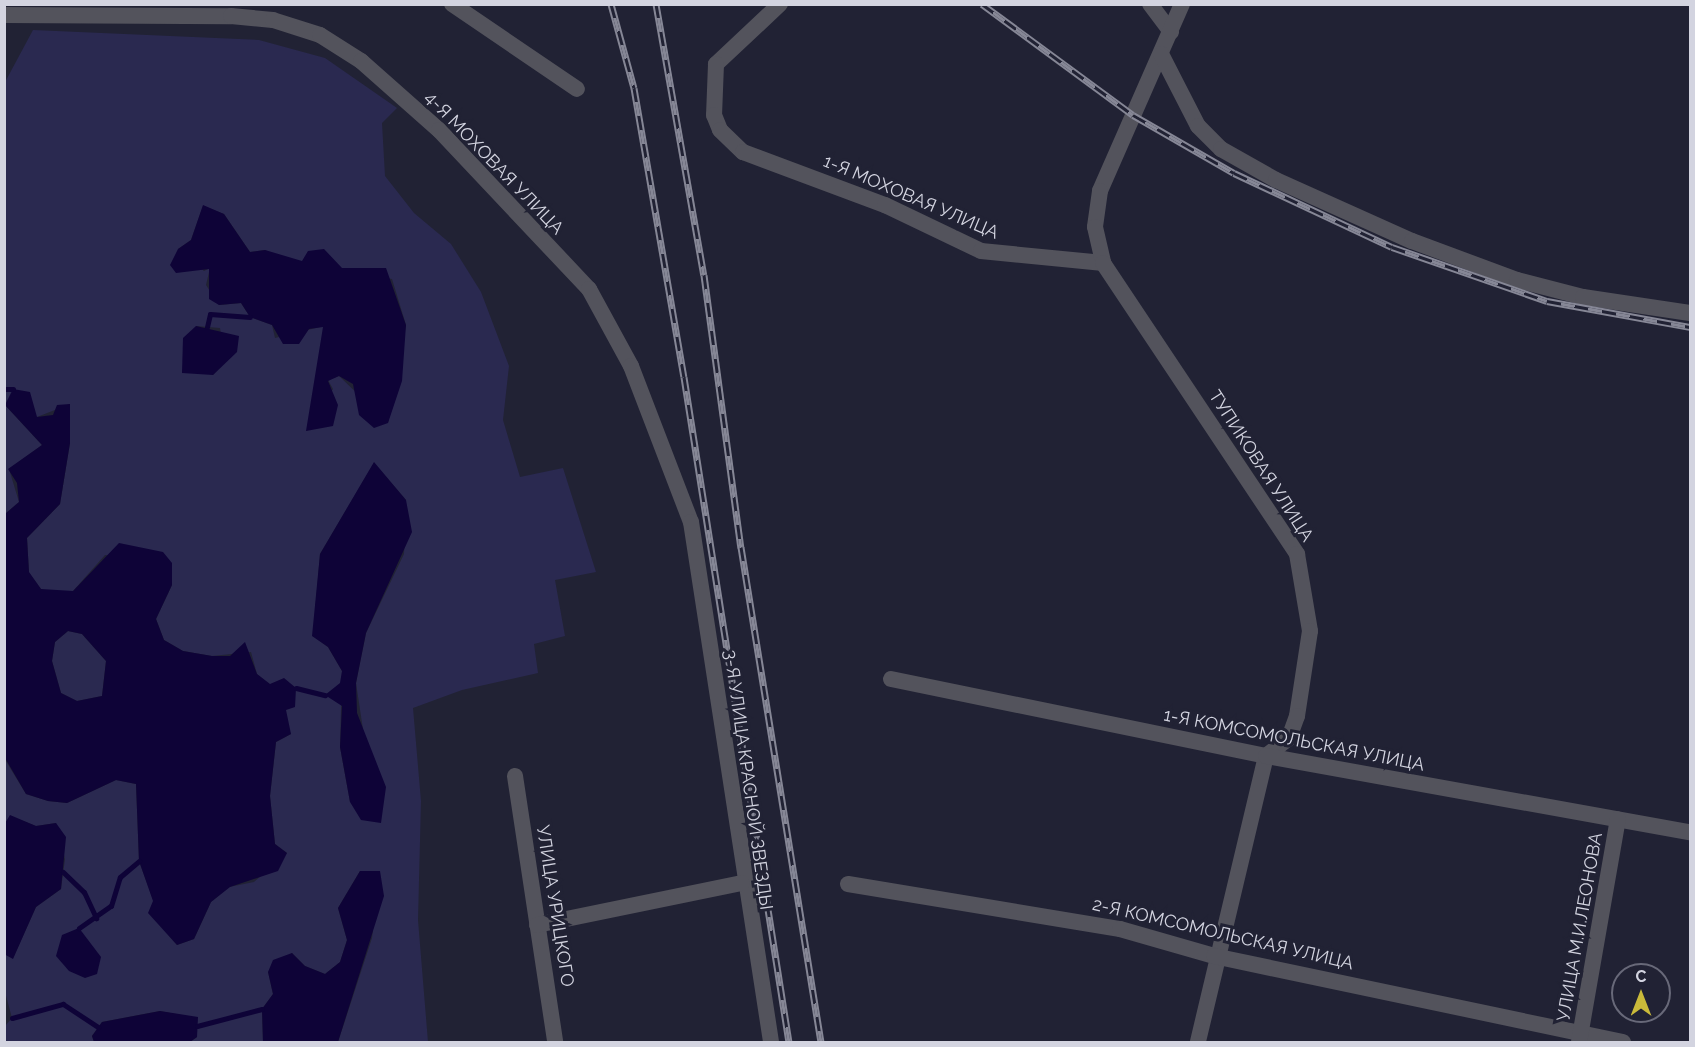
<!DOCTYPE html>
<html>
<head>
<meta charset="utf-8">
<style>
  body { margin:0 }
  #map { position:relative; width:1695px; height:1047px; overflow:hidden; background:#212234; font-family:Raleway,sans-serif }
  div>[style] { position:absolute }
  .green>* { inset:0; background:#2a2950 }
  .water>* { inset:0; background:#0e0337 }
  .stream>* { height:5px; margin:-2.5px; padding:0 2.5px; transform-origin:2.5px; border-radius:2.5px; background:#0e0337 }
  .minor>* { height:16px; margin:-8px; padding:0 8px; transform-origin:8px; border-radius:8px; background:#53535c }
  .rail>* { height:7px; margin-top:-3.5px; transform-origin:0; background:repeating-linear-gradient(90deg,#212234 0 14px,#868796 0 28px); box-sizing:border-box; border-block:2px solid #868796 }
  span { translate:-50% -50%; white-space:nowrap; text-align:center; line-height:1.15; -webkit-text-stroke:6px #212234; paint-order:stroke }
  .street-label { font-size:18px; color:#d3d4e0 }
  .frame { position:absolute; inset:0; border:6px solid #d3d4e0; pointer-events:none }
  .north { position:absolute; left:1611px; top:963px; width:60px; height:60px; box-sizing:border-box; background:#212234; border:2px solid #686979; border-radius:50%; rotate:0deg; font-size:16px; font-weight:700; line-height:24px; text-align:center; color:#d3d4e0 }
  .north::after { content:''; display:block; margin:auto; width:21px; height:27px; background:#caba3a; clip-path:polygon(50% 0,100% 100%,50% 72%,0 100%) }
</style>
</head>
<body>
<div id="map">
  <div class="green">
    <div style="clip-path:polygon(evenodd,33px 30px,259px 40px,325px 58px,397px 108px,382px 123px,385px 176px,414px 213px,451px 244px,481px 292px,509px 366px,503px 420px,520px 477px,563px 468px,596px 572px,555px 580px,565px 636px,534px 644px,538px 673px,462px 690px,413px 708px,421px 801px,418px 920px,428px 1042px,338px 1042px,372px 938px,380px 872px,360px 871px,338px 908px,347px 940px,340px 962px,325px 974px,305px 966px,292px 953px,268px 972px,273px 994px,262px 1009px,263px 1042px,190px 1042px,197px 1037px,197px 1018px,160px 1011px,102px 1022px,92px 1036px,94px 1042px,5px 1042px,5px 1026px,12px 1018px,5px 992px,5px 954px,13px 958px,36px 907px,61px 889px,65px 859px,56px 823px,36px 826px,10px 816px,5px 825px,4px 758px,26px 794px,48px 801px,67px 803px,116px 780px,136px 784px,139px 861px,164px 930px,177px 945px,194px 939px,211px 902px,229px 887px,254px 882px,287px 853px,275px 844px,270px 796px,276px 742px,291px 734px,270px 685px,257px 674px,251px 652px,212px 656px,183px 651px,164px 640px,156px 619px,172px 585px,172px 563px,105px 555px,73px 591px,56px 594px,41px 589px,29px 573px,27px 538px,60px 504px,70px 443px,70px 404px,37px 417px,5px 405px,42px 445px,9px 469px,19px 502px,5px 514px,4px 84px,33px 30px,203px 206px,224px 214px,250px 252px,265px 250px,282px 258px,392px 279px,406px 325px,388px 423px,339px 376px,328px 380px,333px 389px,307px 431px,324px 326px,275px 338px,272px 325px,250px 317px,241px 303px,219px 305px,206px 285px,210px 268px,204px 271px,178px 249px,191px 240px,203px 206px,33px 30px,196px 326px,220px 328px,225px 362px,213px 375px,196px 326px,33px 30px,374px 463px,406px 500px,404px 554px,366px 633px,356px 683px,364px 736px,350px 802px,340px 747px,342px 671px,328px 647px,313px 636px,320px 554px,374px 463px)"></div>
    <div style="clip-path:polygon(68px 631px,82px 634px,106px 661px,102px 696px,77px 701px,61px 693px,52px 661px,55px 642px)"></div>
  </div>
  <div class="water">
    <div style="clip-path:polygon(203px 205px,224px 214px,250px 252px,265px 250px,302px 261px,308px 251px,324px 249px,342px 268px,386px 268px,406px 325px,402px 381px,388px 423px,374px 428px,359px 415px,353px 384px,339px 376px,328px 381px,338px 405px,333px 426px,306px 431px,323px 327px,309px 329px,299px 344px,283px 344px,272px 325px,250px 317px,241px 303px,219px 305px,209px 299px,209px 269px,176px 273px,170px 265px,178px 249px,191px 240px)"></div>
    <div style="clip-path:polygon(196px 326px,239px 336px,237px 352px,213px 375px,182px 373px,183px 338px)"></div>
    <div style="clip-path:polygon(evenodd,13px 389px,30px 392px,37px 417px,53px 415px,57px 405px,70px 404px,70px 443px,60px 504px,27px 538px,29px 572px,41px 589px,73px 591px,119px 543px,163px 552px,172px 563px,172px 585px,156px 619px,164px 640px,183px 651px,212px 656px,230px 656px,245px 642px,257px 674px,270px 684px,284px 678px,296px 688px,295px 707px,286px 710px,291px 734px,276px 742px,270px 796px,275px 844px,287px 853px,278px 871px,230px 887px,211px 902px,194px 939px,177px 945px,148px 913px,153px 901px,139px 861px,136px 784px,116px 780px,67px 803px,48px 801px,26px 794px,5px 758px,5px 514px,19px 502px,17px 483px,8px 469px,42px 445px,5px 405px,13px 389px,68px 631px,82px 634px,106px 661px,102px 696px,77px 701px,61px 693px,52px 661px,55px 642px,68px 631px)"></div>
    <div style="clip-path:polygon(374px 462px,406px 500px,412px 532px,366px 633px,356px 683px,357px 713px,386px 787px,381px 823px,361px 820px,350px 802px,340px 747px,342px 706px,325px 695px,340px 683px,342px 671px,328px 647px,312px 636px,320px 554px)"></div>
    <div style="clip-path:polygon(10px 815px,36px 826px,56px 823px,66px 837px,61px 889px,36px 907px,13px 959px,4px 954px,4px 825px)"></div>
    <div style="clip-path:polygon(360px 871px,380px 871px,384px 896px,338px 1042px,263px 1042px,262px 1009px,273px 994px,268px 972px,273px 960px,292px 953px,305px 966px,325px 974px,340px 962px,347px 940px,338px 908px)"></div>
    <div style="clip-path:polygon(79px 928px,101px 957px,97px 974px,85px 978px,69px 971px,56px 956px,62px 935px)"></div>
    <div style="clip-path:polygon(160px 1011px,198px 1017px,197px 1037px,190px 1042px,94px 1042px,92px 1036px,102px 1022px)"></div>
  </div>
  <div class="stream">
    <div style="left:207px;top:327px;width:13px;rotate:-77deg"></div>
    <div style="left:210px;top:314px;width:40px;rotate:4.3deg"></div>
    <div style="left:4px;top:389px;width:9px"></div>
    <div style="left:296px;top:688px;width:30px;rotate:14deg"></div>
    <div style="left:63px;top:872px;width:29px;rotate:44deg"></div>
    <div style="left:84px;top:892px;width:29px;rotate:65deg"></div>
    <div style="left:79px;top:928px;width:39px;rotate:-35deg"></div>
    <div style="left:111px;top:906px;width:30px;rotate:-73deg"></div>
    <div style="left:120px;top:877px;width:25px;rotate:-40deg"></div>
    <div style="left:12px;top:1018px;width:53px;rotate:-15.4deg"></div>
    <div style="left:63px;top:1004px;width:42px;rotate:33.3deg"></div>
    <div style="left:197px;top:1026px;width:67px;rotate:-14.7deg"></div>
  </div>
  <div class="minor">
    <div style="left:452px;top:4px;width:151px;rotate:34.2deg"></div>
    <div style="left:780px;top:4px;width:88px;rotate:136.8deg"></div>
    <div style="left:716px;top:64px;width:51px;rotate:92.2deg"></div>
    <div style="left:714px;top:115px;width:16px;rotate:68deg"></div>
    <div style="left:720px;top:130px;width:32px;rotate:44deg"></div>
    <div style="left:743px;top:152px;width:152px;rotate:20.5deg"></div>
    <div style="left:885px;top:205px;width:106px;rotate:25.6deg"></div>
    <div style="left:981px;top:251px;width:123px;rotate:5.6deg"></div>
    <div style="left:1150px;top:4px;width:35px;rotate:53deg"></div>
    <div style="left:1182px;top:4px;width:204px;rotate:113.7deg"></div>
    <div style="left:1100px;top:191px;width:36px;rotate:98deg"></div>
    <div style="left:1095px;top:227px;width:37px;rotate:77deg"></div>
    <div style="left:1103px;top:263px;width:350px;rotate:56.3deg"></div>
    <div style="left:1297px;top:554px;width:78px;rotate:80.4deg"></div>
    <div style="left:1310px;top:631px;width:86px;rotate:98.7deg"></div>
    <div style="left:1297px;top:716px;width:23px;rotate:110deg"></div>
    <div style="left:1289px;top:738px;width:29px;rotate:142deg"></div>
    <div style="left:1266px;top:756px;width:294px;rotate:103.4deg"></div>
    <div style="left:4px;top:15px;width:227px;rotate:0.3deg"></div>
    <div style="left:231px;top:16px;width:42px;rotate:5.4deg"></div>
    <div style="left:273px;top:20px;width:49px;rotate:17.7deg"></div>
    <div style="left:320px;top:35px;width:49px;rotate:32.4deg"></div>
    <div style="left:361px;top:61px;width:104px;rotate:41.5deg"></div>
    <div style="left:439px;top:130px;width:219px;rotate:46.7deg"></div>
    <div style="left:589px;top:289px;width:88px;rotate:61.4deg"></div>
    <div style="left:631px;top:366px;width:167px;rotate:69deg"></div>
    <div style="left:691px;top:522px;width:526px;rotate:81.25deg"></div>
    <div style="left:1161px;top:54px;width:81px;rotate:62.8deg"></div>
    <div style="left:1198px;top:126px;width:33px;rotate:45deg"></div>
    <div style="left:1221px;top:149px;width:63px;rotate:29.4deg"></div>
    <div style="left:1276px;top:180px;width:149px;rotate:24.2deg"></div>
    <div style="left:1412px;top:241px;width:112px;rotate:20.4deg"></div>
    <div style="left:1517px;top:280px;width:68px;rotate:14.4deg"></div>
    <div style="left:1583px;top:297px;width:108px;rotate:8.5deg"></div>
    <div style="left:891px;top:679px;width:383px;rotate:11.6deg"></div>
    <div style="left:1266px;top:756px;width:431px;rotate:10.2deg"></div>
    <div style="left:515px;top:776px;width:269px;rotate:81.4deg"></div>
    <div style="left:848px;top:884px;width:276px;rotate:9.4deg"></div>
    <div style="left:1120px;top:929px;width:98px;rotate:16deg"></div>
    <div style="left:1214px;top:956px;width:418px;rotate:11.9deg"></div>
    <div style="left:537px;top:925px;width:209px;rotate:-11.6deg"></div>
    <div style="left:1579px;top:1042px;width:226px;rotate:-80.1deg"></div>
  </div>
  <div class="rail">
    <div style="left:611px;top:4px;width:87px;rotate:74.7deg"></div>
    <div style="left:634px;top:88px;width:293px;rotate:80.2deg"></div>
    <div style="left:684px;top:377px;width:673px;rotate:81.03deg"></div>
    <div style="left:656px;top:4px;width:275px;rotate:80deg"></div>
    <div style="left:704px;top:275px;width:275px;rotate:82.3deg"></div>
    <div style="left:741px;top:547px;width:501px;rotate:80.82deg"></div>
    <div style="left:982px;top:4px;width:187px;rotate:36.3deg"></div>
    <div style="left:1133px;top:115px;width:116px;rotate:29.9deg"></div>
    <div style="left:1234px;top:173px;width:174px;rotate:25.1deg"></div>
    <div style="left:1392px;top:247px;width:164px;rotate:19.2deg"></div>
    <div style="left:1547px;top:301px;width:145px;rotate:10.3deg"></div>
  </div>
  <div class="street-label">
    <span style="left:494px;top:163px;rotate:46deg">4-Я МОХОВАЯ УЛИЦА</span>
    <span style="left:911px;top:197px;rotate:23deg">1-Я МОХОВАЯ УЛИЦА</span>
    <span style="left:1261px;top:466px;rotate:57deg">ТУПИКОВАЯ УЛИЦА</span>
    <span style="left:1294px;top:740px;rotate:11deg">1-Я КОМСОМОЛЬСКАЯ УЛИЦА</span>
    <span style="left:748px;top:780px;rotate:82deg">3-Я УЛИЦА КРАСНОЙ ЗВЕЗДЫ</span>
    <span style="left:555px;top:906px;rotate:81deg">УЛИЦА УРИЦКОГО</span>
    <span style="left:1580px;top:927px;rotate:-80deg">УЛИЦА М.И.ЛЕОНОВА</span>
    <span style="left:1223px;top:934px;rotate:13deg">2-Я КОМСОМОЛЬСКАЯ УЛИЦА</span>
  </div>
  <div class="frame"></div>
  <div class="north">С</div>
</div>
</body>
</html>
